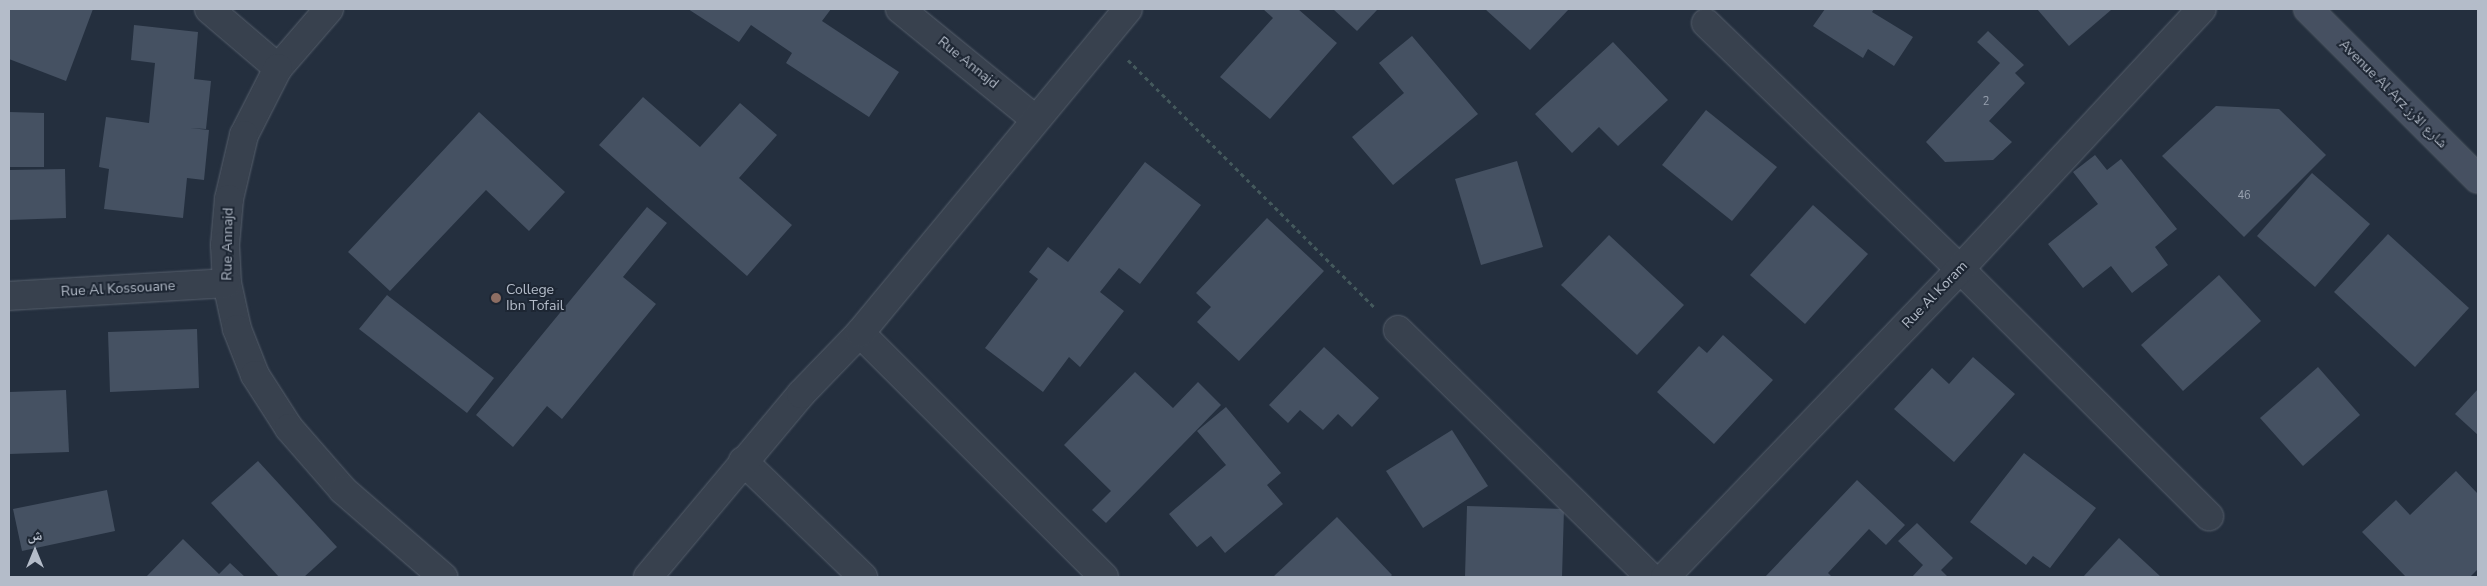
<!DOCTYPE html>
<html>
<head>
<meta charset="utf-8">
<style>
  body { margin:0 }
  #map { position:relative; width:2487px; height:586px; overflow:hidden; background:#242f3e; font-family:"Nunito Sans","Noto Naskh Arabic",sans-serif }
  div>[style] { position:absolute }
  .building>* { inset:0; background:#455162 }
  .path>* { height:3px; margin-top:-1.5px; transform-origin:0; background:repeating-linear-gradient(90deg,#44595c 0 4px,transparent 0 8px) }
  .roads { filter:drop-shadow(0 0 1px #565f6c) drop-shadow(0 0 1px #565f6c) }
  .street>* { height:28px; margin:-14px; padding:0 14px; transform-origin:14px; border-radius:14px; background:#38414e }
  .secondary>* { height:28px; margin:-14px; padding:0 14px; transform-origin:14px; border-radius:14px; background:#465061 }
  .dots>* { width:14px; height:14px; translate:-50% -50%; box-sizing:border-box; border:2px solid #1d2633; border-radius:50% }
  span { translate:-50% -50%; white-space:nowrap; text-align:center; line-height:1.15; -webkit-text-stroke:4px #1d2633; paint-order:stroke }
  .number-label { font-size:11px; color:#98a1af }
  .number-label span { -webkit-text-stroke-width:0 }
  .street-label { font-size:14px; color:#b4bcc9 }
  .poi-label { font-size:14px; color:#b4bcc9 }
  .left { translate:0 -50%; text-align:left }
  .frame { position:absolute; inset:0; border:10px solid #b4bcc9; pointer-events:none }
  .north { position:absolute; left:10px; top:526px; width:50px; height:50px; -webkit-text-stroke:4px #1d2633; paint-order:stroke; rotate:0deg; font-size:14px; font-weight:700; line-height:20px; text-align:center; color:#b4bcc9 }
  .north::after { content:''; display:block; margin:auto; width:18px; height:22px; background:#b4bcc9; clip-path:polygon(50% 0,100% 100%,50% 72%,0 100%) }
</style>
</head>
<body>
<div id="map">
  <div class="building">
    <div style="clip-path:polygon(9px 9px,93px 9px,66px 81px,9px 59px)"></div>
    <div style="clip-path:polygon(688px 9px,831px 9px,822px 21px,899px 72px,869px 117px,786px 63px,792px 53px,751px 25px,739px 42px)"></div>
    <div style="clip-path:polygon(1263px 9px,1298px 9px,1337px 43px,1270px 119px,1220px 77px,1273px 18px)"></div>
    <div style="clip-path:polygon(1333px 9px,1378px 9px,1357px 31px)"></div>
    <div style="clip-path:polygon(1485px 9px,1569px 9px,1530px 50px)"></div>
    <div style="clip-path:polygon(1825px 9px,1874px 9px,1872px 12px,1913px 37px,1894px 66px,1868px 49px,1863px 58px,1813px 26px)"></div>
    <div style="clip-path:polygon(2037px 9px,2109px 9px,2111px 10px,2069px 46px)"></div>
    <div style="clip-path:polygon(134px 25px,198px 32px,194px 79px,211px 81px,206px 129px,190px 128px,209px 130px,204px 180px,187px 178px,183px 218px,104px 209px,109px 169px,99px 167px,106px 117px,149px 123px,155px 63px,131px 60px)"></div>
    <div style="clip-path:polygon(1988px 31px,2024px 65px,2015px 73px,2025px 83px,1989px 121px,2012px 142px,1993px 160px,1945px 162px,1926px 142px,2000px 63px,1977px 42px)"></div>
    <div style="clip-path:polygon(1412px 36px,1478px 114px,1393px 185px,1352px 137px,1404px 93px,1379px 63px)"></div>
    <div style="clip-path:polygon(1613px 42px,1668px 100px,1618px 146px,1599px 127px,1572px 153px,1535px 114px)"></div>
    <div style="clip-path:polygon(643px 97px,700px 147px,740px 103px,777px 135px,739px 178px,792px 225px,747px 276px,599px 145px)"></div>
    <div style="clip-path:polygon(2216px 106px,2279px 109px,2326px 155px,2244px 237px,2162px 156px)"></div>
    <div style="clip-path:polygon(1706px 110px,1777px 167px,1732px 221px,1662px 165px)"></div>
    <div style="clip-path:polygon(9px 112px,44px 113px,44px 167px,9px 167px)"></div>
    <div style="clip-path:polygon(479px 112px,565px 192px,529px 231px,486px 190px,390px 291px,348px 252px)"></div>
    <div style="clip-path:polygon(2095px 155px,2107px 170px,2121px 159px,2177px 229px,2155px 247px,2168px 265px,2132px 293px,2111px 266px,2083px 288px,2048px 244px,2098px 204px,2073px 172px)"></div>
    <div style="clip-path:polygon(1517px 161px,1543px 247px,1481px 265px,1455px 179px)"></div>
    <div style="clip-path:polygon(1145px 162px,1201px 205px,1140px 284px,1119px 268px,1100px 292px,1124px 311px,1080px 367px,1069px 357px,1043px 392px,985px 348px,1038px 279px,1029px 272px,1048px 247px,1068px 262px)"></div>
    <div style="clip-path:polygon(65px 169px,66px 218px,9px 220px,9px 170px)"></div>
    <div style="clip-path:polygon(2312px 173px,2370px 224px,2315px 287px,2257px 236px)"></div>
    <div style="clip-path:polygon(1813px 205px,1868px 254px,1805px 324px,1750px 275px)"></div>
    <div style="clip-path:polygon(647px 207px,667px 223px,623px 277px,656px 304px,562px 419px,547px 406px,513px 447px,476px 415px)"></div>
    <div style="clip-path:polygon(1267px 218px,1324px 271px,1239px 361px,1197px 322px,1211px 307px,1196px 293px)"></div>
    <div style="clip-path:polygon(2388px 234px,2469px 308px,2415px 367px,2334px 292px)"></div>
    <div style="clip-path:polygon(1609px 235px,1684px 305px,1637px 355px,1561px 285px)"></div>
    <div style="clip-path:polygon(2219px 275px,2261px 321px,2183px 391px,2141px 345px)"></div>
    <div style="clip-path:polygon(387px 295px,494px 378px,467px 413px,359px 329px)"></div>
    <div style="clip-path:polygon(197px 329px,199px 388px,110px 392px,108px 332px)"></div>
    <div style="clip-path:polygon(1723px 335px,1773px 380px,1714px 444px,1657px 392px,1699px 346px,1707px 353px)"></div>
    <div style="clip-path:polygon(1324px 347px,1379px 398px,1352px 427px,1338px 414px,1323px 430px,1300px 410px,1288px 423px,1269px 405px)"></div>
    <div style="clip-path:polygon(1973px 357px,2015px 394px,1954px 462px,1894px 409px,1932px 368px,1949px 384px)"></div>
    <div style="clip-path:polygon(2318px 367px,2360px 415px,2303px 466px,2260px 418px)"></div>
    <div style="clip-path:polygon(1135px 372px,1173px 408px,1198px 382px,1221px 405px,1106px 523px,1092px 510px,1111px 491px,1064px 445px)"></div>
    <div style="clip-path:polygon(2478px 389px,2478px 435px,2455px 414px)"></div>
    <div style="clip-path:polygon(66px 390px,69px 452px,9px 454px,9px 392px)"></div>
    <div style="clip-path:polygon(1226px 407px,1281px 473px,1267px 485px,1283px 504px,1225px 553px,1211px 536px,1197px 547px,1169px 514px,1226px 465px,1197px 431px)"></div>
    <div style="clip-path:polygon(1452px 430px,1488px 486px,1423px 528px,1386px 471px)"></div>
    <div style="clip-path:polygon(2024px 453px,2096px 508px,2050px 568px,2033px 556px,2026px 565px,1970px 522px)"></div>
    <div style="clip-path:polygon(258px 461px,337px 547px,304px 577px,279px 577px,211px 503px)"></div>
    <div style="clip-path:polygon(2456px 471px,2478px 494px,2478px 569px,2470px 577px,2406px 577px,2362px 532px,2396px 500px,2410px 515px)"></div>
    <div style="clip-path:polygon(1857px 480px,1905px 525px,1886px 545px,1869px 529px,1828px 573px,1832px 577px,1765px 577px)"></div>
    <div style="clip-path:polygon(107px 490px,115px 531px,22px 551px,13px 509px)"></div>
    <div style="clip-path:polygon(1467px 506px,1564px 509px,1562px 577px,1465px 577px)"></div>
    <div style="clip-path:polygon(1337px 517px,1392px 575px,1390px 577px,1273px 577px)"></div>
    <div style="clip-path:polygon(1917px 523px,1953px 558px,1941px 570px,1948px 577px,1912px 577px,1923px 565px,1898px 541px)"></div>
    <div style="clip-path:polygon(2119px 538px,2161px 577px,2083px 577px)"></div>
    <div style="clip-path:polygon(183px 539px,219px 574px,230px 563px,245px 577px,146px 577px)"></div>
  </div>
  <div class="path">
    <div style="left:1128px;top:60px;width:349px;rotate:45.1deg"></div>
  </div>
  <div class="roads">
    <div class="street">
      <div style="left:209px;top:9px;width:91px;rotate:40.5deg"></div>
      <div style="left:329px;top:9px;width:78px;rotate:130.8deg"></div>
      <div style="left:278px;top:68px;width:75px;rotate:116.9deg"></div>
      <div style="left:244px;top:135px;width:66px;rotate:103.2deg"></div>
      <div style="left:229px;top:199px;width:46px;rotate:95deg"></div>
      <div style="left:225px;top:245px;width:38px;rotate:87deg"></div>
      <div style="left:227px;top:283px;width:47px;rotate:77.7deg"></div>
      <div style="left:237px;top:329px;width:49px;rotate:68.6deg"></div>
      <div style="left:255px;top:375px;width:63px;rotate:57.3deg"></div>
      <div style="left:289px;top:428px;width:82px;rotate:48.9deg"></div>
      <div style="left:343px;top:490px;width:133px;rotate:41deg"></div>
      <div style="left:900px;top:9px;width:174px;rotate:39.2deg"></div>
      <div style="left:1706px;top:23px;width:354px;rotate:44.1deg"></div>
      <div style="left:1960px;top:269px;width:351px;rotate:44.8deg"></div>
      <div style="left:9px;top:296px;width:218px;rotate:-3.4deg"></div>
      <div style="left:1398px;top:330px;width:353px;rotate:44.4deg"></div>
      <div style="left:860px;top:333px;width:345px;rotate:45deg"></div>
      <div style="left:743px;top:461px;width:167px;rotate:44deg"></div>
      <div style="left:648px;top:577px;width:239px;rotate:-50.1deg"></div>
      <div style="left:801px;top:394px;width:85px;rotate:-46deg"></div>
      <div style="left:860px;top:333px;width:420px;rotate:-50.4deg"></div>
      <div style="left:1665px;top:577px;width:426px;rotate:-46.2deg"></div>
      <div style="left:1960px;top:269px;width:355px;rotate:-47.1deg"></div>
    </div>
    <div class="secondary">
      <div style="left:2308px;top:9px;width:240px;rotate:45deg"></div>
    </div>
  </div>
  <div class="dots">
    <div style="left:496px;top:298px;background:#8d6e63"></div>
  </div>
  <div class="number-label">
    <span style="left:1986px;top:102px">2</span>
    <span style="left:2244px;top:196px">46</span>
  </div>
  <div class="street-label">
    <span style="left:968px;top:63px;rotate:39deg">Rue Annajd</span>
    <span style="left:2393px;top:94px;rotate:45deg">Avenue Al Arz شارع الأرز</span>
    <span style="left:228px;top:244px;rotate:-89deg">Rue Annajd</span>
    <span style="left:118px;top:289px;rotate:-3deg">Rue Al Kossouane</span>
    <span style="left:1935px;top:295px;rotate:-46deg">Rue Al Koram</span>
  </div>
  <div class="poi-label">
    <span class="left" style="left:506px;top:298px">College<br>Ibn Tofail</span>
  </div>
  <div class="frame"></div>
  <div class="north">ش</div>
</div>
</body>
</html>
